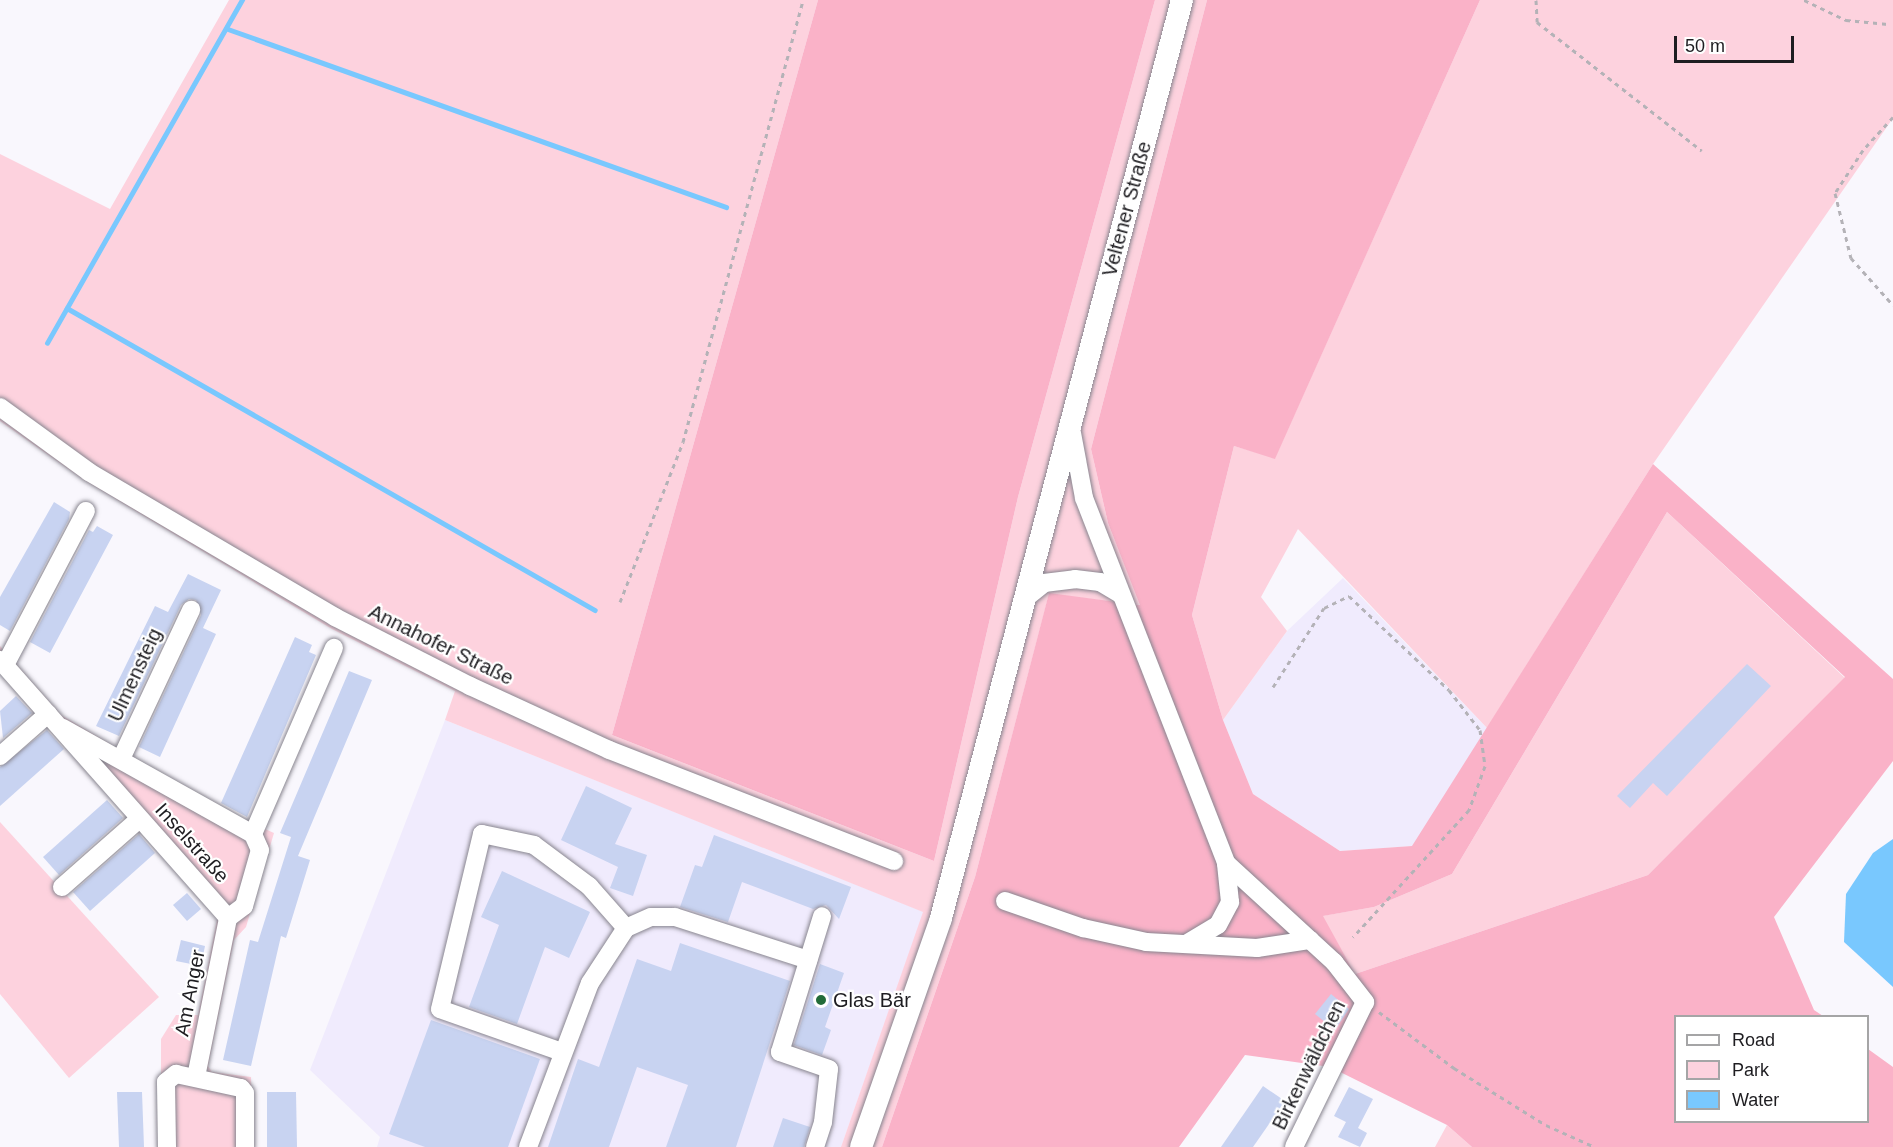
<!DOCTYPE html>
<html>
<head>
<meta charset="utf-8">
<style>
  body { margin:0 }
  #map { position:relative; width:1893px; height:1147px; overflow:hidden; background:#f9f7fd; font-family:Arial,sans-serif }
  div>[style] { position:absolute }
  .built>* { inset:0; background:#f0ebfd }
  .green>* { inset:0; background:#fdd2de }
  .forest>* { inset:0; background:#fab2c8 }
  .water>* { inset:0; background:#79c8fe }
  .stream>* { height:4.5px; margin:-2.25px; padding:0 2.25px; transform-origin:2.25px; border-radius:2.25px; background:#79c8fe }
  .building>* { inset:0; background:#c8d3f1 }
  .path>* { height:3px; margin-top:-1.5px; transform-origin:0; background:repeating-linear-gradient(90deg,#b4b2b7 0 4.5px,transparent 0 9px) }
  .roads { filter:drop-shadow(0 0 2px #88858f) drop-shadow(0 0 2px #88858f) }
  .minor>* { height:18px; margin:-9px; padding:0 9px; transform-origin:9px; border-radius:9px; background:#fff }
  .major>* { height:22px; margin:-11px; padding:0 11px; transform-origin:11px; border-radius:11px; background:#fff }
  .dots>* { width:16px; height:16px; translate:-50% -50%; box-sizing:border-box; border:3px solid #fff; border-radius:50% }
  span { translate:-50% -50%; white-space:nowrap; text-align:center; line-height:1.15; -webkit-text-stroke:4.5px #fff; paint-order:stroke }
  .street-label { font-size:20px; color:#1e1d21 }
  .poi-label { font-size:20px; color:#1e1d21 }
  .left { translate:0 -50%; text-align:left }
  .legend { position:absolute; left:1674px; top:1015px; width:195px; height:108px; box-sizing:border-box; background:#fff; border:2px solid #a5a5a6; margin:0; padding:8px 10px; list-style:none; font-size:18px; color:#1e1d21 }
  .legend li { display:flex; align-items:center; gap:12px; height:30px }
  .legend b { width:30px; border:2px solid #a5a5a6 }
  .scale { position:absolute; left:1674px; top:36px; width:120px; height:27px; box-sizing:border-box; border:3px solid #1e1d21; border-top:0; padding-left:8px; font-size:18px; line-height:21px; white-space:nowrap; color:#1e1d21; -webkit-text-stroke:4px #fff; paint-order:stroke }
</style>
</head>
<body>
<div id="map">
  <div class="built">
    <div style="clip-path:polygon(1343px 578px,1487px 728px,1413px 846px,1340px 851px,1253px 794px,1223px 720px,1287px 631px)"></div>
    <div style="clip-path:polygon(445px 720px,924px 912px,841px 1147px,377px 1147px,380px 1137px,310px 1070px)"></div>
  </div>
  <div class="green">
    <div style="clip-path:polygon(229px 0,818px 0,612px 735px,934px 861px,1018px 497px,1155px 0,1207px 0,1091px 449px,1108px 523px,1141px 605px,1049px 594px,975px 877px,882px 1147px,841px 1147px,923px 912px,445px 720px,455px 691px,332px 629px,84px 480px,0 421px,0 154px,110px 209px)"></div>
    <div style="clip-path:polygon(1480px 0,1893px 0,1893px 118px,1653px 464px,1487px 728px,1298px 529px,1261px 597px,1287px 631px,1223px 720px,1192px 615px,1234px 446px,1275px 458px)"></div>
    <div style="clip-path:polygon(1667px 512px,1845px 678px,1648px 875px,1355px 974px,1322px 916px,1374px 907px,1452px 874px)"></div>
    <div style="clip-path:polygon(0 646px,61px 715px,218px 808px,274px 833px,246px 927px,234px 940px,208px 1066px,212px 1072px,251px 1077px,253px 1147px,161px 1147px,161px 1039px,176px 1015px,198px 1015px,218px 915px,0 670px)"></div>
    <div style="clip-path:polygon(0 822px,159px 997px,69px 1078px,0 994px)"></div>
    <div style="clip-path:polygon(1447px 1125px,1472px 1147px,1435px 1147px)"></div>
  </div>
  <div class="forest">
    <div style="clip-path:polygon(818px 0,1155px 0,1018px 497px,934px 861px,612px 735px)"></div>
    <div style="clip-path:polygon(evenodd,1207px 0,1480px 0,1275px 459px,1234px 446px,1192px 615px,1223px 720px,1253px 794px,1340px 851px,1412px 846px,1653px 464px,1893px 679px,1893px 761px,1774px 917px,1814px 1010px,1823px 1016px,1676px 1016px,1676px 1122px,1868px 1122px,1868px 1049px,1893px 1067px,1893px 1147px,1472px 1147px,1447px 1125px,1330px 1067px,1245px 1055px,1179px 1147px,882px 1147px,975px 877px,1049px 593px,1140px 605px,1108px 523px,1091px 449px,1207px 0,1667px 512px,1845px 677px,1648px 875px,1355px 974px,1323px 916px,1374px 907px,1452px 874px,1667px 512px)"></div>
  </div>
  <div class="water">
    <div style="clip-path:polygon(1893px 839px,1893px 987px,1844px 942px,1846px 894px,1873px 853px)"></div>
  </div>
  <div class="stream">
    <div style="left:228px;top:29px;width:529px;rotate:19.67deg"></div>
    <div style="left:67px;top:308px;width:608px;rotate:29.77deg"></div>
    <div style="left:47px;top:343px;width:395px;rotate:-60.4deg"></div>
  </div>
  <div class="building">
    <div style="clip-path:polygon(54px 502px,70px 512px,69px 519px,10px 631px,0 625px,0 597px)"></div>
    <div style="clip-path:polygon(97px 526px,113px 535px,50px 653px,30px 642px,89px 530px,93px 532px)"></div>
    <div style="clip-path:polygon(188px 574px,221px 590px,203px 628px,216px 634px,160px 757px,139px 747px,201px 615px,196px 600px,189px 599px,181px 605px,119px 736px,96px 726px,155px 606px,168px 612px)"></div>
    <div style="clip-path:polygon(295px 637px,312px 645px,309px 652px,316px 655px,247px 817px,221px 803px)"></div>
    <div style="clip-path:polygon(1747px 664px,1771px 686px,1667px 796px,1653px 783px,1630px 808px,1617px 796px)"></div>
    <div style="clip-path:polygon(349px 671px,372px 680px,298px 856px,310px 860px,286px 938px,281px 936px,251px 1066px,223px 1060px,250px 940px,258px 942px,291px 837px,280px 833px)"></div>
    <div style="clip-path:polygon(16px 696px,32px 713px,3px 738px,0 711px)"></div>
    <div style="clip-path:polygon(47px 730px,64px 749px,0 806px,0 767px)"></div>
    <div style="clip-path:polygon(586px 786px,632px 808px,615px 844px,647px 855px,633px 896px,610px 888px,618px 867px,561px 840px)"></div>
    <div style="clip-path:polygon(107px 800px,123px 818px,59px 875px,43px 857px)"></div>
    <div style="clip-path:polygon(139px 834px,155px 853px,90px 911px,73px 892px)"></div>
    <div style="clip-path:polygon(714px 835px,851px 887px,839px 919px,826px 905px,813px 909px,742px 882px,728px 922px,680px 907px,695px 865px,702px 867px)"></div>
    <div style="clip-path:polygon(502px 871px,590px 912px,569px 958px,545px 947px,517px 1024px,469px 1007px,499px 925px,481px 917px)"></div>
    <div style="clip-path:polygon(187px 893px,201px 909px,187px 921px,173px 905px)"></div>
    <div style="clip-path:polygon(181px 940px,205px 946px,201px 966px,176px 961px)"></div>
    <div style="clip-path:polygon(680px 943px,790px 981px,736px 1147px,666px 1147px,688px 1085px,637px 1067px,609px 1147px,548px 1147px,578px 1059px,599px 1067px,637px 959px,671px 971px)"></div>
    <div style="clip-path:polygon(820px 964px,844px 973px,825px 1027px,831px 1030px,822px 1055px,794px 1045px)"></div>
    <div style="clip-path:polygon(1331px 994px,1349px 1009px,1335px 1030px,1315px 1014px)"></div>
    <div style="clip-path:polygon(431px 1020px,540px 1059px,508px 1147px,425px 1147px,389px 1134px)"></div>
    <div style="clip-path:polygon(1263px 1086px,1285px 1101px,1253px 1147px,1221px 1147px)"></div>
    <div style="clip-path:polygon(1349px 1087px,1373px 1099px,1358px 1128px,1367px 1133px,1360px 1147px,1338px 1137px,1346px 1122px,1334px 1116px)"></div>
    <div style="clip-path:polygon(117px 1092px,142px 1092px,144px 1147px,119px 1147px)"></div>
    <div style="clip-path:polygon(267px 1092px,296px 1092px,297px 1147px,267px 1147px)"></div>
    <div style="clip-path:polygon(783px 1118px,810px 1127px,804px 1147px,773px 1147px)"></div>
  </div>
  <div class="path">
    <div style="left:1536px;top:0;width:22px;rotate:87deg"></div>
    <div style="left:1537px;top:22px;width:209px;rotate:38deg"></div>
    <div style="left:1804px;top:0;width:47px;rotate:25.5deg"></div>
    <div style="left:1846px;top:20px;width:42px;rotate:5.4deg"></div>
    <div style="left:1893px;top:117px;width:45px;rotate:132.3deg"></div>
    <div style="left:1863px;top:150px;width:51px;rotate:123.1deg"></div>
    <div style="left:1835px;top:193px;width:67px;rotate:76.2deg"></div>
    <div style="left:1851px;top:258px;width:63px;rotate:48.2deg"></div>
    <div style="left:620px;top:602px;width:172px;rotate:-68.5deg"></div>
    <div style="left:683px;top:442px;width:458px;rotate:-74.8deg"></div>
    <div style="left:1273px;top:687px;width:94px;rotate:-57.2deg"></div>
    <div style="left:1324px;top:608px;width:28px;rotate:-26deg"></div>
    <div style="left:1349px;top:596px;width:137px;rotate:43.2deg"></div>
    <div style="left:1449px;top:690px;width:51px;rotate:52.2deg"></div>
    <div style="left:1480px;top:730px;width:36px;rotate:82deg"></div>
    <div style="left:1485px;top:766px;width:47px;rotate:110deg"></div>
    <div style="left:1469px;top:810px;width:172px;rotate:132.4deg"></div>
    <div style="left:1379px;top:1012px;width:94px;rotate:36.7deg"></div>
    <div style="left:1454px;top:1068px;width:108px;rotate:31.8deg"></div>
    <div style="left:1546px;top:1125px;width:54px;rotate:24.2deg"></div>
  </div>
  <div class="roads">
    <div class="minor">
      <div style="left:0;top:407px;width:110px;rotate:36.1deg"></div>
      <div style="left:89px;top:472px;width:286px;rotate:30.5deg"></div>
      <div style="left:335px;top:617px;width:152px;rotate:27.1deg"></div>
      <div style="left:470px;top:686px;width:153px;rotate:24.7deg"></div>
      <div style="left:609px;top:750px;width:306px;rotate:21.3deg"></div>
      <div style="left:1072px;top:433px;width:66px;rotate:79.5deg"></div>
      <div style="left:1084px;top:498px;width:392px;rotate:68.7deg"></div>
      <div style="left:1226px;top:863px;width:147px;rotate:42.5deg"></div>
      <div style="left:1334px;top:962px;width:51px;rotate:52.2deg"></div>
      <div style="left:1365px;top:1002px;width:161px;rotate:116.1deg"></div>
      <div style="left:1027px;top:597px;width:22px;rotate:-39deg"></div>
      <div style="left:1044px;top:583px;width:31px;rotate:-7deg"></div>
      <div style="left:1075px;top:579px;width:25px;rotate:7deg"></div>
      <div style="left:1100px;top:582px;width:23px;rotate:31deg"></div>
      <div style="left:0;top:660px;width:344px;rotate:48.5deg"></div>
      <div style="left:5px;top:665px;width:174px;rotate:-62.3deg"></div>
      <div style="left:63px;top:728px;width:218px;rotate:29.2deg"></div>
      <div style="left:0;top:756px;width:64px;rotate:-41.2deg"></div>
      <div style="left:121px;top:759px;width:165px;rotate:-64.8deg"></div>
      <div style="left:62px;top:887px;width:103px;rotate:-41.4deg"></div>
      <div style="left:1005px;top:901px;width:83px;rotate:19.1deg"></div>
      <div style="left:1083px;top:928px;width:65px;rotate:12.5deg"></div>
      <div style="left:1146px;top:942px;width:111px;rotate:3.1deg"></div>
      <div style="left:1257px;top:948px;width:54px;rotate:-8.6deg"></div>
      <div style="left:228px;top:918px;width:20px;rotate:-37deg"></div>
      <div style="left:244px;top:906px;width:58px;rotate:-74.1deg"></div>
      <div style="left:260px;top:850px;width:17px;rotate:-114deg"></div>
      <div style="left:253px;top:834px;width:203px;rotate:-66.5deg"></div>
      <div style="left:1186px;top:944px;width:37px;rotate:-31deg"></div>
      <div style="left:1218px;top:925px;width:26px;rotate:-62deg"></div>
      <div style="left:1230px;top:902px;width:39px;rotate:-96deg"></div>
      <div style="left:562px;top:1052px;width:129px;rotate:-160.6deg"></div>
      <div style="left:440px;top:1009px;width:180px;rotate:-76.5deg"></div>
      <div style="left:482px;top:834px;width:53px;rotate:11.9deg"></div>
      <div style="left:534px;top:845px;width:69px;rotate:36.7deg"></div>
      <div style="left:589px;top:886px;width:56px;rotate:48.6deg"></div>
      <div style="left:196px;top:1077px;width:162px;rotate:-78.6deg"></div>
      <div style="left:167px;top:1147px;width:65px;rotate:-90.9deg"></div>
      <div style="left:166px;top:1082px;width:13px;rotate:-39deg"></div>
      <div style="left:176px;top:1074px;width:66px;rotate:12.2deg"></div>
      <div style="left:241px;top:1088px;width:6px;rotate:51deg"></div>
      <div style="left:245px;top:1093px;width:54px;rotate:90deg"></div>
      <div style="left:528px;top:1147px;width:175px;rotate:-69.3deg"></div>
      <div style="left:590px;top:983px;width:66px;rotate:-56.8deg"></div>
      <div style="left:626px;top:928px;width:27px;rotate:-24deg"></div>
      <div style="left:651px;top:917px;width:24px"></div>
      <div style="left:675px;top:917px;width:140px;rotate:17.9deg"></div>
      <div style="left:815px;top:1147px;width:26px;rotate:-72deg"></div>
      <div style="left:823px;top:1122px;width:53px;rotate:-83.5deg"></div>
      <div style="left:829px;top:1069px;width:52px;rotate:-160.9deg"></div>
      <div style="left:780px;top:1052px;width:142px;rotate:-72.8deg"></div>
    </div>
    <div class="major">
      <div style="left:861px;top:1147px;width:243px;rotate:-70.7deg"></div>
      <div style="left:941px;top:918px;width:949px;rotate:-75.29deg"></div>
    </div>
  </div>
  <div class="dots">
    <div style="left:821px;top:1000px;background:#226c39"></div>
  </div>
  <div class="street-label">
    <span style="left:1127px;top:209px;rotate:-75deg">Veltener Straße</span>
    <span style="left:441px;top:645px;rotate:26deg">Annahofer Straße</span>
    <span style="left:135px;top:675px;rotate:-65deg">Ulmensteig</span>
    <span style="left:192px;top:843px;rotate:48deg">Inselstraße</span>
    <span style="left:190px;top:993px;rotate:-79deg">Am Anger</span>
    <span style="left:1309px;top:1065px;rotate:-64deg">Birkenwäldchen</span>
  </div>
  <div class="poi-label">
    <span class="left" style="left:833px;top:1000px">Glas Bär</span>
  </div>
  <ul class="legend">
  <li><b style="height:8px;background:#fff"></b>Road</li>
  <li><b style="height:16px;background:#fdd2de"></b>Park</li>
  <li><b style="height:16px;background:#79c8fe"></b>Water</li>
  </ul>
  <div class="scale">50 m</div>
</div>
</body>
</html>
